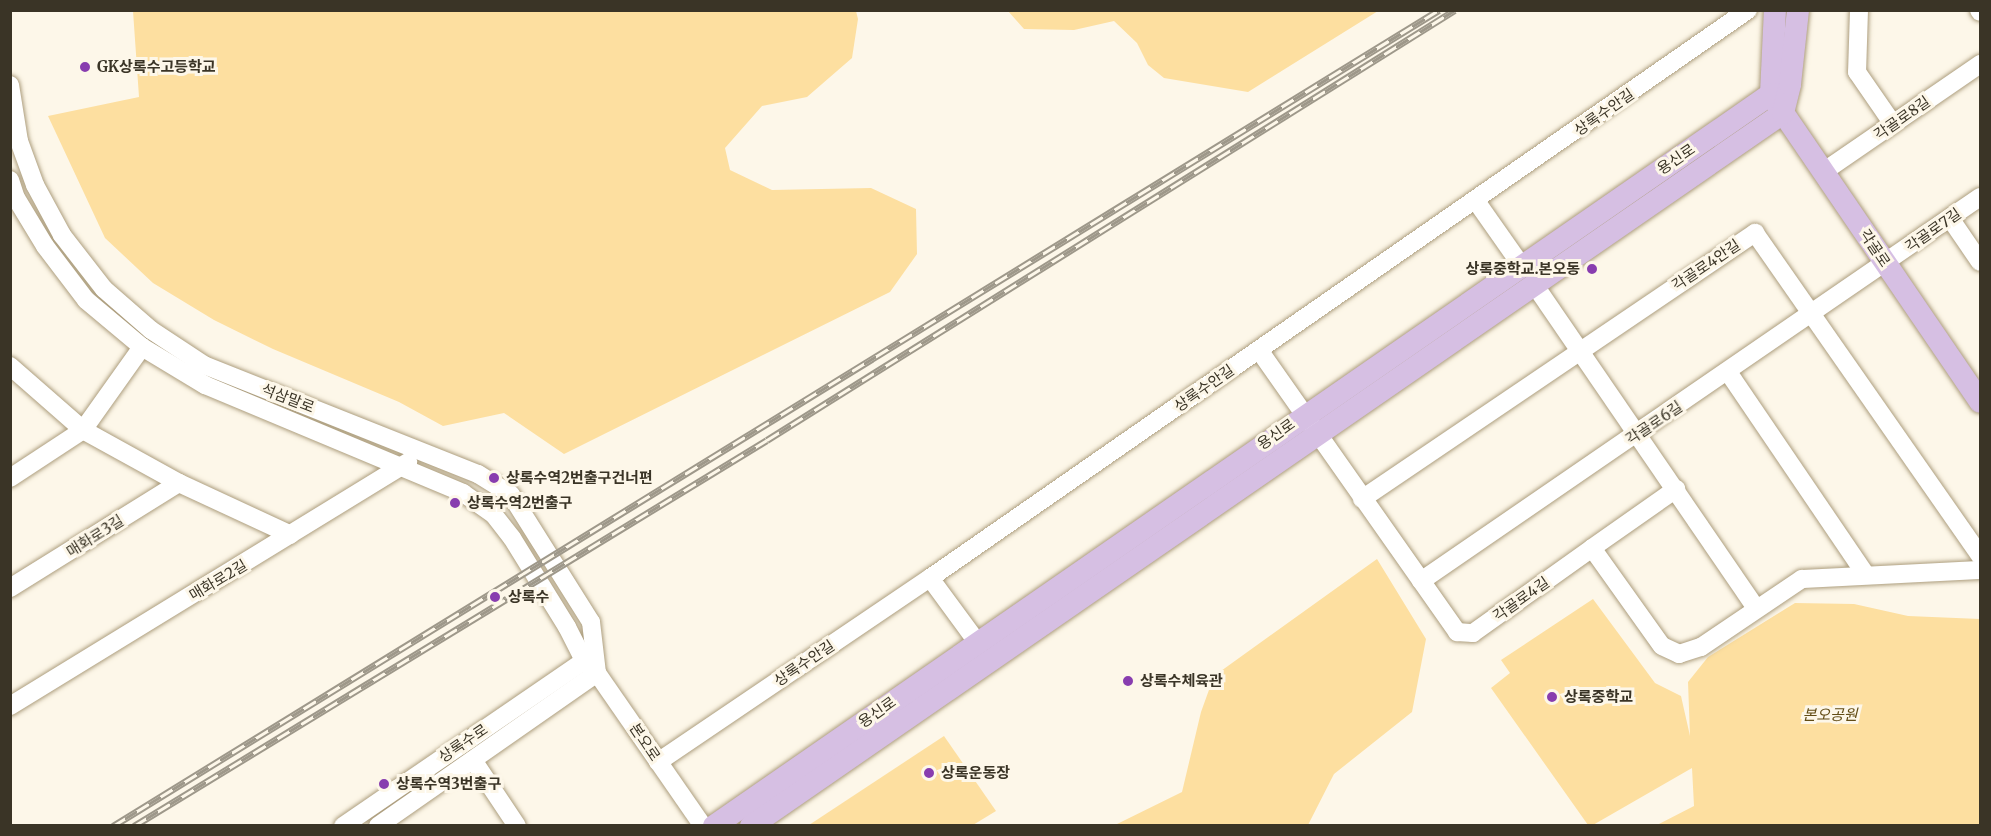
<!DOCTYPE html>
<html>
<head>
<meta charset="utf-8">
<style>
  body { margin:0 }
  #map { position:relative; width:1991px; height:836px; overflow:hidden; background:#fdf7e9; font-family:Merriweather,"Noto Sans KR",serif }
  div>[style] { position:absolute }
  .green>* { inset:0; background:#fddfa0 }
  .roads { filter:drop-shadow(0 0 2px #ad9e7e) drop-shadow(0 0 2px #ad9e7e) }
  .minor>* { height:18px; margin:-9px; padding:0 9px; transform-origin:9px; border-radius:9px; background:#fff }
  .major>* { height:22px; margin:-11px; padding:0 11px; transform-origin:11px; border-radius:11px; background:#d6bfe3 }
  .rail>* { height:7px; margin-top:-3.5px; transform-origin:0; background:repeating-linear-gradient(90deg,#fdf7e9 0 14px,#9e988a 0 28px); box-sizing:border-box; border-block:2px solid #9e988a }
  .dots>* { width:16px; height:16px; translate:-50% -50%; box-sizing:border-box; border:3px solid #fdf7e9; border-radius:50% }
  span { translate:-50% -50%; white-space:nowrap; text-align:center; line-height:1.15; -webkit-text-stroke:6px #fdf7e9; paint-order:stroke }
  .poi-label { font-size:15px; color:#3a3426; font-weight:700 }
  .left { translate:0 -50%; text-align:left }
  .right { translate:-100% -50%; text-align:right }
  .street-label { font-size:15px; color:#3a3426 }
  .park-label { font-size:15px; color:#624c15; font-style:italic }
  .frame { position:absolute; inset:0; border:12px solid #3a3426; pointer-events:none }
</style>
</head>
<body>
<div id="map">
  <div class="green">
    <div style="clip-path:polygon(133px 11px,856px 11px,858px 19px,852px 58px,807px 97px,762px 106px,725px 148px,730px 170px,772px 190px,871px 188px,916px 209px,917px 254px,890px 292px,564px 454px,504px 413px,443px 426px,399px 402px,273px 349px,214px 320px,153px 283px,105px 238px,48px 116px,139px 97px)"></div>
    <div style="clip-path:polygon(1008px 11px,1378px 11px,1248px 92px,1164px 78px,1148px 65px,1137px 43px,1114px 21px,1074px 30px,1024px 29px)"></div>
    <div style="clip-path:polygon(1377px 559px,1426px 639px,1412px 712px,1334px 774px,1308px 825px,1115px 825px,1182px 792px,1201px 712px,1214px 676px)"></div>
    <div style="clip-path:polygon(1593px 599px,1655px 683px,1681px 696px,1690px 736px,1688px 682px,1708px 657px,1795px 603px,1854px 604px,1908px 616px,1980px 619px,1980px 825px,1657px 825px,1694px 806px,1692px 768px,1593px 825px,1588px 825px,1491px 688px,1510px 673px,1501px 660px)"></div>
    <div style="clip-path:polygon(944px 736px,996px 811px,973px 825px,809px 825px)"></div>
  </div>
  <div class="roads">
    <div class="minor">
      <div style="left:1859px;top:10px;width:62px;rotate:91.8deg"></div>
      <div style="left:1857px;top:72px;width:63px;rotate:55.3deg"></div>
      <div style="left:1979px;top:10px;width:2px;rotate:63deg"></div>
      <div style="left:10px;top:85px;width:57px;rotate:80.9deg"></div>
      <div style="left:19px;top:141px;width:47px;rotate:70deg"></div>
      <div style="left:35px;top:185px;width:57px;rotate:61.6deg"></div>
      <div style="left:62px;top:235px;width:68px;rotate:52.1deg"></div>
      <div style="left:104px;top:289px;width:62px;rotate:41.1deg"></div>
      <div style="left:151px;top:330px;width:64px;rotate:33.4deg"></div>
      <div style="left:204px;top:365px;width:295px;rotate:21.7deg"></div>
      <div style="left:478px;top:474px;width:39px;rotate:32deg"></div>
      <div style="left:511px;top:495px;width:150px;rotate:57.8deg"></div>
      <div style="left:591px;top:622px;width:51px;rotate:83.3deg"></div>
      <div style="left:597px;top:673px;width:267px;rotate:145.1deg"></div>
      <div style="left:1823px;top:172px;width:191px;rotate:-34.5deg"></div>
      <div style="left:10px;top:180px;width:19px;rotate:72deg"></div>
      <div style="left:16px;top:198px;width:56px;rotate:58.9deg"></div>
      <div style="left:45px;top:246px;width:68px;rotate:52.8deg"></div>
      <div style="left:86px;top:300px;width:73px;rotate:40deg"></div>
      <div style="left:142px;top:347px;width:74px;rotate:31.1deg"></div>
      <div style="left:205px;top:385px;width:280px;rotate:22.7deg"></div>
      <div style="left:463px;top:493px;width:38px;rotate:35deg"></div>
      <div style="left:494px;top:515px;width:29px;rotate:52deg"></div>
      <div style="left:512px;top:538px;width:105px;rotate:58.3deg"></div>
      <div style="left:567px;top:627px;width:38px;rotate:63deg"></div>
      <div style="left:584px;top:661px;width:18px;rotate:43deg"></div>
      <div style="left:597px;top:673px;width:186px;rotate:55.3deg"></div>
      <div style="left:1476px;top:201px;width:78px;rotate:54.9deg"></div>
      <div style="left:1950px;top:218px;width:53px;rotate:55.7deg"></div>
      <div style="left:1534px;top:284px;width:393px;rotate:55.6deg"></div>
      <div style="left:1259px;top:350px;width:345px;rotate:54.9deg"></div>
      <div style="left:1457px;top:632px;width:16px;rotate:4deg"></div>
      <div style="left:1473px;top:633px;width:146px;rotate:-35.5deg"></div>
      <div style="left:1592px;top:548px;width:120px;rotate:54.5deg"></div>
      <div style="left:1662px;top:646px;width:19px;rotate:25deg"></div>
      <div style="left:1679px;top:654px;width:23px;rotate:-18deg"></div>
      <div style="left:1701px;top:647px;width:122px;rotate:-34deg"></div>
      <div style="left:1802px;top:579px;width:178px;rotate:-2.9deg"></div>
      <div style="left:10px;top:366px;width:97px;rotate:41.2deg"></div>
      <div style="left:83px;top:430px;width:110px;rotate:28.9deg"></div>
      <div style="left:179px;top:483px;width:123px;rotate:24.9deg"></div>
      <div style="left:1728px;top:372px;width:245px;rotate:55.8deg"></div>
      <div style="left:10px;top:478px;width:87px;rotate:-33.3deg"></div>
      <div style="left:83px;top:430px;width:102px;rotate:-54.6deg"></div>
      <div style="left:1362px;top:499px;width:475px;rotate:-34.1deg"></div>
      <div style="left:1755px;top:233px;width:394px;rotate:55.1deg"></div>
      <div style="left:1592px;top:548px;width:103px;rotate:-35.1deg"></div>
      <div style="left:930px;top:578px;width:79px;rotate:53.7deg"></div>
      <div style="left:1421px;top:581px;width:678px;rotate:-34.49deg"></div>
      <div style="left:10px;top:588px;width:199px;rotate:-31.9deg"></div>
      <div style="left:10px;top:706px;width:467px;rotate:-31.5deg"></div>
      <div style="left:473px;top:760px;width:79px;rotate:56.3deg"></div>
      <div style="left:658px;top:762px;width:328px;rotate:-34.1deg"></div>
      <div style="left:930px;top:578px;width:996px;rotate:-34.78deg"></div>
      <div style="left:343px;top:826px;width:292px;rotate:-34.4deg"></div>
    </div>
    <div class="major">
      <div style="left:1771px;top:94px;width:84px;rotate:-87.3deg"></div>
      <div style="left:1775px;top:101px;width:364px;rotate:55.7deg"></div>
      <div style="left:714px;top:826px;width:1286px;rotate:-34.7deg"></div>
      <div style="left:751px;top:826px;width:1254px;rotate:-34.64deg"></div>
      <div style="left:1783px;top:113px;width:30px;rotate:-76deg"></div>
      <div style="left:1790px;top:84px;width:74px;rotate:-83.8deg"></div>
    </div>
  </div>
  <div class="rail">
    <div style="left:113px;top:826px;width:1557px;rotate:-31.61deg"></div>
    <div style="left:134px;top:826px;width:741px;rotate:-31.37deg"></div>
    <div style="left:767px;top:440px;width:811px;rotate:-32.01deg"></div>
  </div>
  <div class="dots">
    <div style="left:85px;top:67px;background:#883daf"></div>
    <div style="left:1592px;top:269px;background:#883daf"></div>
    <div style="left:494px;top:478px;background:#883daf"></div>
    <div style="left:455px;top:503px;background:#883daf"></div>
    <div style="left:495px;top:597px;background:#883daf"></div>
    <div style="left:1128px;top:681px;background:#883daf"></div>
    <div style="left:1552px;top:697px;background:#883daf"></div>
    <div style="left:929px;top:773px;background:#883daf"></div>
    <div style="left:384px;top:784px;background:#883daf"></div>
  </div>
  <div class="poi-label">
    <span class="left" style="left:97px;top:67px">GK상록수고등학교</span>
    <span class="right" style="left:1580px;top:269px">상록중학교.본오동</span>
    <span class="left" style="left:506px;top:478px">상록수역2번출구건너편</span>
    <span class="left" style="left:467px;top:503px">상록수역2번출구</span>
    <span class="left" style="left:508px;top:597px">상록수</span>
    <span class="left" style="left:1140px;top:681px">상록수체육관</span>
    <span class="left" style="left:1564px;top:697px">상록중학교</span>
    <span class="left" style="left:941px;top:773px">상록운동장</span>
    <span class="left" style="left:396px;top:784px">상록수역3번출구</span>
  </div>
  <div class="street-label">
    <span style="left:1604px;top:112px;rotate:-35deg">상록수안길</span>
    <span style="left:1902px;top:118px;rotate:-35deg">각골로8길</span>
    <span style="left:1676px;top:159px;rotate:-34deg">용신로</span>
    <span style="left:1933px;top:230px;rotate:-35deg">각골로7길</span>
    <span style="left:1875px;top:248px;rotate:56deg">각골로</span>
    <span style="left:1706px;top:265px;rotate:-34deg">각골로4안길</span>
    <span style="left:1204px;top:388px;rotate:-35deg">상록수안길</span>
    <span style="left:288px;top:398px;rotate:21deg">석삼말로</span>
    <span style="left:1654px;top:423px;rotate:-34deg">각골로6길</span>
    <span style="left:1276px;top:434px;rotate:-35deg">용신로</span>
    <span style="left:95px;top:536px;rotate:-32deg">매화로3길</span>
    <span style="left:218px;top:580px;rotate:-31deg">매화로2길</span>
    <span style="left:1521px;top:599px;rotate:-35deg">각골로4길</span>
    <span style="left:804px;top:663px;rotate:-34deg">상록수안길</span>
    <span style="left:877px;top:712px;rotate:-35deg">용신로</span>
    <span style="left:645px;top:742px;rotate:56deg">본오로</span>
    <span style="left:463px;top:743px;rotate:-34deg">상록수로</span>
  </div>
  <div class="park-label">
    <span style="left:1830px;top:715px">본오공원</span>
  </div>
  <div class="frame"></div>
</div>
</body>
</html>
